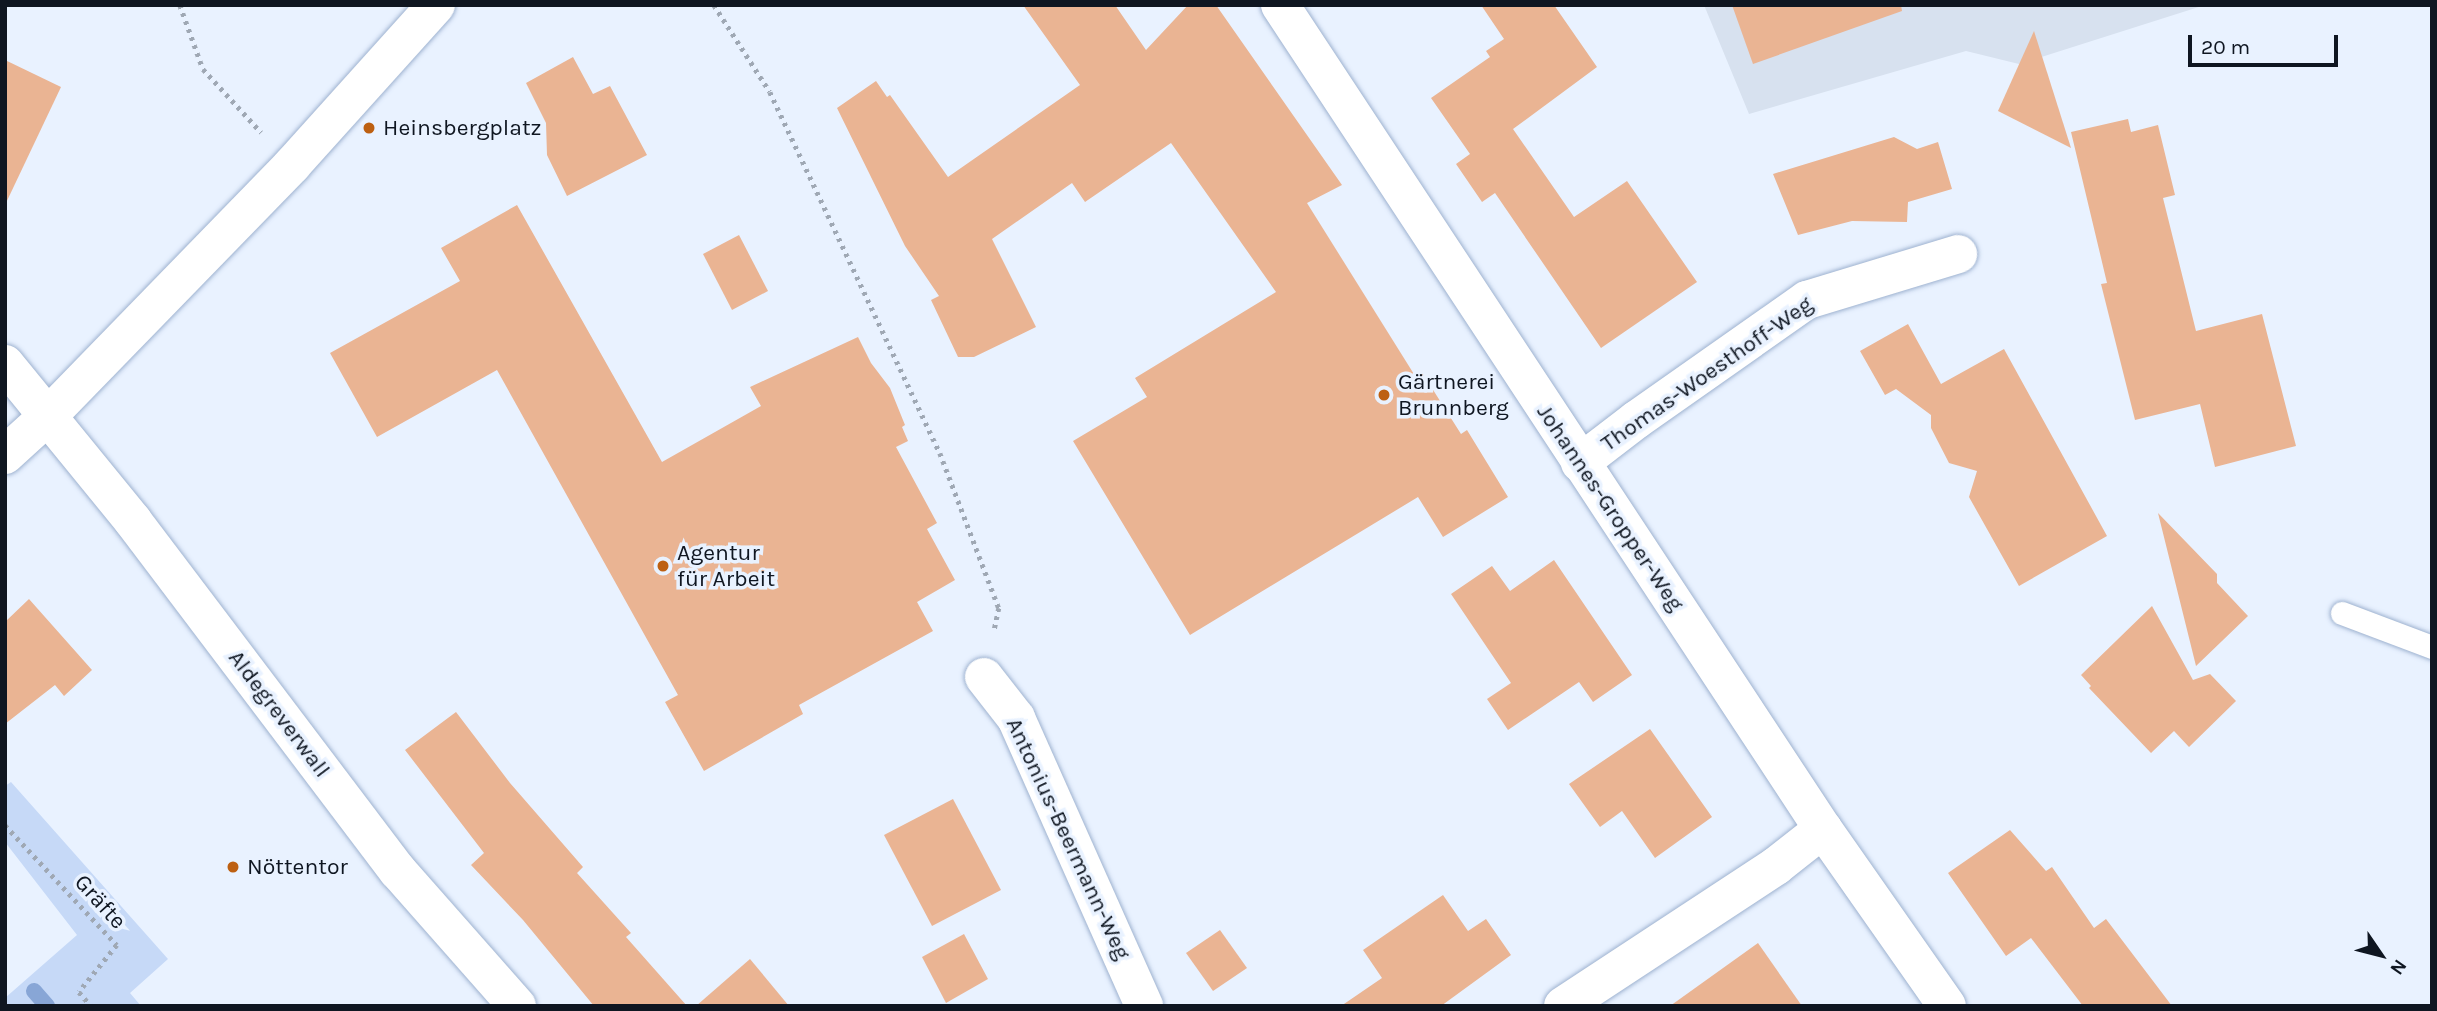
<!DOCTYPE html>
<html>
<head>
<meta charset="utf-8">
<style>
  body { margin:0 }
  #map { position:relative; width:2437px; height:1011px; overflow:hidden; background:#e9f2ff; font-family:Karla,sans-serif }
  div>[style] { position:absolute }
  .built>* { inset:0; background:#d7e1ef }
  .green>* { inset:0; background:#c6d9f7 }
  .stream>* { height:16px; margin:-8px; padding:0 8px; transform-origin:8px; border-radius:8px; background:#88a6d6 }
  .building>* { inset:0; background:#eab493 }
  .path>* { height:4.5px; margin-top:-2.25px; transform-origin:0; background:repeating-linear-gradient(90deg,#9fa8b4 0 3.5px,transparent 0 8.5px) }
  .roads { filter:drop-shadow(0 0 2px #9eb2d0) drop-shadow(0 0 2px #9eb2d0) }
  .service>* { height:23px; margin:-11.5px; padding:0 11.5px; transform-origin:11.5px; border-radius:11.5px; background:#fff }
  .minor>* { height:38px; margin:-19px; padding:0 19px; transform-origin:19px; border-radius:19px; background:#fff }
  .tertiary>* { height:38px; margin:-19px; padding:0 19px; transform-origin:19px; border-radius:19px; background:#fff }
  .dots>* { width:19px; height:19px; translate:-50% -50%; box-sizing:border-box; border:4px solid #e9f2ff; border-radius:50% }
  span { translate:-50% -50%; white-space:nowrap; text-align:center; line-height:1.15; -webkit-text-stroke:7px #e9f2ff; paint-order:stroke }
  .poi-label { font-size:23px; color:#0f1621 }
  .left { translate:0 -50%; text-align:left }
  .street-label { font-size:23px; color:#0f1621 }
  .frame { position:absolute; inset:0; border:7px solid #0f1621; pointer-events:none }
  .north { position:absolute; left:2346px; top:920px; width:70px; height:70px; -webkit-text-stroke:5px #e9f2ff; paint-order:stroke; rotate:125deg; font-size:19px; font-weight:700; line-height:28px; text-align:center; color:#0f1621 }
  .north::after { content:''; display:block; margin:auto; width:24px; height:32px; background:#0f1621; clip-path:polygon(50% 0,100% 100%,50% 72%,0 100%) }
  .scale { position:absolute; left:2188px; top:35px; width:150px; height:32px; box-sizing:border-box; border:4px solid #0f1621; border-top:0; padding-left:9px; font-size:21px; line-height:24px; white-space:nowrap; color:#0f1621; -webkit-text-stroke:5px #e9f2ff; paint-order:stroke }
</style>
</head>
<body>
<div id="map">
  <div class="built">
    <div style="clip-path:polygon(1704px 5px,2205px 5px,2019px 64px,1966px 51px,1749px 114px)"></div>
  </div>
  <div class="green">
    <div style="clip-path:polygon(11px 782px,168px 959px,130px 993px,141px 1006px,5px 1006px,5px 998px,77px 935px,5px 842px,5px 786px)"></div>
  </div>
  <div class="stream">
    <div style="left:34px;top:991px;width:20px;rotate:49deg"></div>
  </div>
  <div class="building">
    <div style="clip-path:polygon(1023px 5px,1115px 5px,1146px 50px,1188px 5px,1216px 5px,1342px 185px,1307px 203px,1417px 379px,1423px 374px,1461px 434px,1467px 430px,1508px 497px,1443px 537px,1418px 497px,1190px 635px,1073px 441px,1147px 397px,1135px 378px,1276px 292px,1171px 143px,1085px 202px,1072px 183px,992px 239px,1036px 327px,974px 357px,958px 357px,931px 300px,939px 296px,905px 246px,837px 108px,876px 81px,887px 97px,890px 95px,948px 177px,1080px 85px)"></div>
    <div style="clip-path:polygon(1481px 5px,1554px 5px,1597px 67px,1513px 129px,1574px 217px,1627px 181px,1697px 282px,1601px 348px,1495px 193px,1482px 202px,1456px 164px,1470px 154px,1431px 98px,1490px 57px,1486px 51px,1504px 39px)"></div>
    <div style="clip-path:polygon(1732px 5px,1901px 5px,1902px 11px,1753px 64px)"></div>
    <div style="clip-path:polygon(2034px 31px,2071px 148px,1998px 111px)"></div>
    <div style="clip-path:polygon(573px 57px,593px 94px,610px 86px,647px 155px,567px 196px,547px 155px,546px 123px,526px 83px)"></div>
    <div style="clip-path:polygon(5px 60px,61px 87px,5px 205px)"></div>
    <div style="clip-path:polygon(2128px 119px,2131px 132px,2158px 125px,2175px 195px,2163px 198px,2196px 331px,2262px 314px,2296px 446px,2215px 467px,2200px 404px,2135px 420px,2101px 284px,2107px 283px,2071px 132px)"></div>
    <div style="clip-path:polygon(1894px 137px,1917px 149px,1938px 142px,1952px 189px,1908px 202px,1907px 222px,1852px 221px,1798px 235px,1773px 174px)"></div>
    <div style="clip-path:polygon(517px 205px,662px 462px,761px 406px,750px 387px,858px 337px,871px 363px,890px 388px,905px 425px,902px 427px,908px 441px,896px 447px,937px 523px,927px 529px,955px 580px,917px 602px,933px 631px,799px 705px,803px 714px,704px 771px,665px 702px,678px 695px,497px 370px,377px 437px,330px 353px,460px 281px,441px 248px)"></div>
    <div style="clip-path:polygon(739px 235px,768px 291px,732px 310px,703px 254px)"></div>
    <div style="clip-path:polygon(1908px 324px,1941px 384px,2004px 349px,2107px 536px,2019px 586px,1969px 497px,1977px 471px,1949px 463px,1931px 428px,1931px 415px,1896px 389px,1885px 395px,1860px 351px)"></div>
    <div style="clip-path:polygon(2158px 513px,2217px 574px,2217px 583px,2248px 616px,2196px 666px)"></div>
    <div style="clip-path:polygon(1554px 560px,1632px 675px,1593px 702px,1579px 682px,1508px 730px,1487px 699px,1511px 683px,1451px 594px,1492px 566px,1510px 591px)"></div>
    <div style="clip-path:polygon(29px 599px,92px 670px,64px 696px,55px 685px,5px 724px,5px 622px)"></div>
    <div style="clip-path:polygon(2152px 606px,2193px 680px,2210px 674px,2236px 701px,2189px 747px,2174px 731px,2151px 753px,2089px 688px,2091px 686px,2081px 675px)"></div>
    <div style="clip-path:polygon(456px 712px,510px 783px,583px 867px,577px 873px,631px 933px,626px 937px,687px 1006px,594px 1006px,523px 920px,471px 865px,484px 853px,405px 750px)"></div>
    <div style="clip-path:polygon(1650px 729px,1712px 817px,1655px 858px,1622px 811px,1600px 827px,1569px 784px)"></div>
    <div style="clip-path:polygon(953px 799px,1001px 890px,932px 926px,884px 835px)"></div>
    <div style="clip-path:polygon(2010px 830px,2046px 871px,2052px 867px,2094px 928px,2106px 919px,2172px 1006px,2083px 1006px,2031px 938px,2006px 956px,1948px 873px)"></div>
    <div style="clip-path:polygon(1443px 895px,1468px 931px,1486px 919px,1511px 955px,1441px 1006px,1341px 1006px,1382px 978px,1363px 950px)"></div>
    <div style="clip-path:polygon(1220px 930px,1247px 968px,1213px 991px,1186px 953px)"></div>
    <div style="clip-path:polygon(964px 934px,988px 979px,946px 1003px,922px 957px)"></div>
    <div style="clip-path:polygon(1758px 943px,1802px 1006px,1670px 1006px)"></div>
    <div style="clip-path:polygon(750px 959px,789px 1006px,696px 1006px)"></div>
  </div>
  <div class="path">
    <div style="left:180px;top:5px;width:68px;rotate:70.2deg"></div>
    <div style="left:203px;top:69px;width:86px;rotate:47.4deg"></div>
    <div style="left:714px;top:5px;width:103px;rotate:57.2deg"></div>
    <div style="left:770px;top:92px;width:399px;rotate:64.8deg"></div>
    <div style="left:940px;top:453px;width:166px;rotate:69.2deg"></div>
    <div style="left:999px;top:608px;width:25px;rotate:102deg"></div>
    <div style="left:5px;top:825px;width:164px;rotate:47deg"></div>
    <div style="left:117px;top:945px;width:60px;rotate:129deg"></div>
    <div style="left:79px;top:992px;width:18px;rotate:49deg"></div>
  </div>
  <div class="roads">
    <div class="service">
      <div style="left:2342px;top:613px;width:96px;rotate:20.7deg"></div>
    </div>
    <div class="minor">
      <div style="left:1280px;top:5px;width:987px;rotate:56.62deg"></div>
      <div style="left:1823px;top:829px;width:216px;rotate:55deg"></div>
      <div style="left:5px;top:455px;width:59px;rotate:-42.3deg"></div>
      <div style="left:1580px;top:463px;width:71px;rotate:-37.5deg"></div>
      <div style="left:1636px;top:420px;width:209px;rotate:-35.1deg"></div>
      <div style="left:1807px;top:300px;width:158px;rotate:-16.9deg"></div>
      <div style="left:984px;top:677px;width:52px;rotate:52deg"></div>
      <div style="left:1016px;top:718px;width:315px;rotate:66deg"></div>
      <div style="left:1563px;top:1006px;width:255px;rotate:-33.3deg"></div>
      <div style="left:1776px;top:866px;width:60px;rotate:-38.2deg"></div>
    </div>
    <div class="tertiary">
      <div style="left:5px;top:364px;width:203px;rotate:50.8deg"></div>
      <div style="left:133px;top:521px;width:439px;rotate:52.9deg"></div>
      <div style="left:398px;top:871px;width:180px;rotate:48.6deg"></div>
      <div style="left:49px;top:415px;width:349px;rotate:-45.8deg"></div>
      <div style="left:292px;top:165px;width:215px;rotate:-48deg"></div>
    </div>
  </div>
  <div class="dots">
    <div style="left:369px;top:128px;background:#bd6012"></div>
    <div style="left:1384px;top:395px;background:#bd6012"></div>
    <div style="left:663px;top:566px;background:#bd6012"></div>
    <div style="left:233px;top:867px;background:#bd6012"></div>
  </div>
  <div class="poi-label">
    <span class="left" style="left:383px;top:128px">Heinsbergplatz</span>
    <span class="left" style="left:1398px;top:395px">Gärtnerei<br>Brunnberg</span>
    <span class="left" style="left:677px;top:566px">Agentur<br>für Arbeit</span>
    <span class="left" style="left:247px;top:867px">Nöttentor</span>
  </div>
  <div class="street-label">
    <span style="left:1707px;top:374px;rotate:-35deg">Thomas-Woesthoff-Weg</span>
    <span style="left:1610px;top:508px;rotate:56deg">Johannes-Gropper-Weg</span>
    <span style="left:279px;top:714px;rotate:53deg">Aldegreverwall</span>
    <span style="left:1068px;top:839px;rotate:65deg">Antonius-Beermann-Weg</span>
    <span style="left:100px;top:902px;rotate:48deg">Gräfte</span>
  </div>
  <div class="frame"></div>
  <div class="north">N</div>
  <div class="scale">20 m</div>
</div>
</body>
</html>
